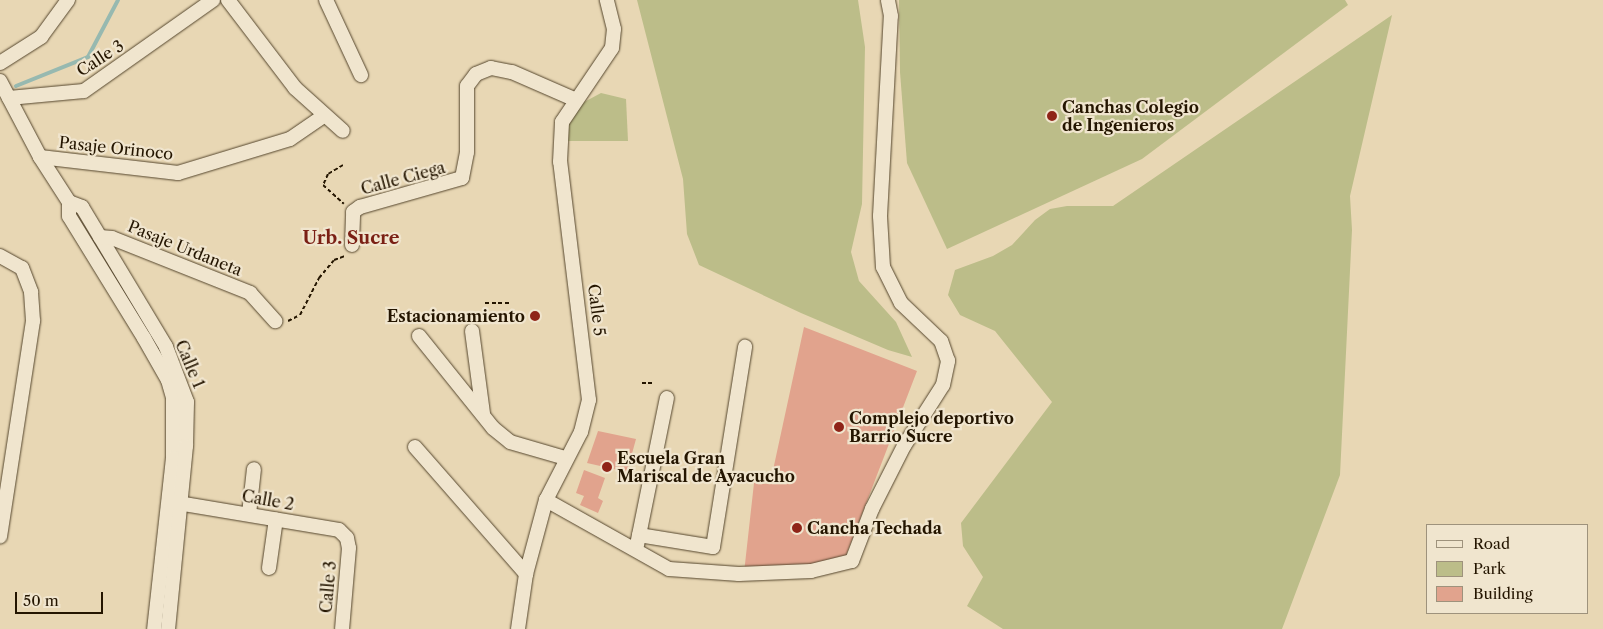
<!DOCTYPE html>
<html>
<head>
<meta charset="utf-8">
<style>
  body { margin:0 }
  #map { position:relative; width:1603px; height:629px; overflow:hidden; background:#e8d7b4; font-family:"Libre Caslon Text",serif }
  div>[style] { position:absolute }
  .green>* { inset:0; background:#bcbd89 }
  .stream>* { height:4px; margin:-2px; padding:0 2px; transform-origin:2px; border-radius:2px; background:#97b9b0 }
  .building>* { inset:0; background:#e1a38d }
  .path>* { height:2px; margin-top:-1px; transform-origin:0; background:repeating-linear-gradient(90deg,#241500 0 4px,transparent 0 6.5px) }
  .roads { filter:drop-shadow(0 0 1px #55462d) drop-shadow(0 0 1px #55462d) }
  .minor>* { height:14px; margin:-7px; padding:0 7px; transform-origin:7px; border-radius:7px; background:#f0e5ce }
  .dots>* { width:14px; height:14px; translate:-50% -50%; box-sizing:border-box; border:2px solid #f0e5ce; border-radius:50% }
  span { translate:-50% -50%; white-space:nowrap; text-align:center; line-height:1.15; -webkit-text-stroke:4.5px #f0e5ce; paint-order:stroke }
  .street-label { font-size:16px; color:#241500 }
  .poi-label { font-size:16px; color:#241500; font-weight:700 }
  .left { translate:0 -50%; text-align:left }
  .right { translate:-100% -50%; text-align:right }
  .neighbourhood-label { font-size:18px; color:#7a1f14; font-weight:700 }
  .legend { position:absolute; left:1426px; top:524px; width:162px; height:90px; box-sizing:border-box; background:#f0e5ce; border:1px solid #9e927c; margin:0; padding:6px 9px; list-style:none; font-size:15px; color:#241500 }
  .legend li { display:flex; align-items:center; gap:10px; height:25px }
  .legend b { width:25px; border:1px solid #9e927c }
  .scale { position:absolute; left:15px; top:592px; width:88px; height:22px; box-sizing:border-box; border:2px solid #241500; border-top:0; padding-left:6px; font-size:15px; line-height:18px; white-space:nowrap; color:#241500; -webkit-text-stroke:4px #f0e5ce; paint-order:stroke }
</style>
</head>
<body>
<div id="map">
  <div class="green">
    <div style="clip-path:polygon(637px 0,858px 0,865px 47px,862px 204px,851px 252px,859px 281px,896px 322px,912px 357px,888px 350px,801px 313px,699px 265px,687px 234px,683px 179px)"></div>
    <div style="clip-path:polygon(899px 0,1345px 0,1348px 5px,1142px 159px,947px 249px,907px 163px,900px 72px)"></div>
    <div style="clip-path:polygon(1392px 15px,1350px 196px,1352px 230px,1340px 475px,1282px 629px,1003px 629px,967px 606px,983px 577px,963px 546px,961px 523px,1052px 402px,995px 331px,960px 315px,948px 295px,955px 270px,993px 256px,1012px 245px,1035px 220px,1050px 209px,1067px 206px,1113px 206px)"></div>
    <div style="clip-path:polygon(601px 93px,626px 99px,628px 141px,567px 141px,566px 125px,573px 108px)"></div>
  </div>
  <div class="stream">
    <div style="left:16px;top:86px;width:78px;rotate:-21.9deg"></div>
    <div style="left:88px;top:57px;width:64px;rotate:-62.2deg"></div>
  </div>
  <div class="building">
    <div style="clip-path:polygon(804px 327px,917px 371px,842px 566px,744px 573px,754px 483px,770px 484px)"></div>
    <div style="clip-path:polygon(598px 431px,636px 439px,627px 472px,587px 463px)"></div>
    <div style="clip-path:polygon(584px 470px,605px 478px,598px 498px,603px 501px,598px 513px,580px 505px,584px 496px,576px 493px)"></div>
  </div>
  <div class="path">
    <div style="left:343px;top:165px;width:17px;rotate:149deg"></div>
    <div style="left:328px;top:174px;width:12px;rotate:114deg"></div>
    <div style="left:323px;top:185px;width:28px;rotate:42deg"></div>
    <div style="left:485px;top:303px;width:24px"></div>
    <div style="left:288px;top:321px;width:13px;rotate:-27deg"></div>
    <div style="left:300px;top:315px;width:42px;rotate:-62.8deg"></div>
    <div style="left:319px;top:278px;width:23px;rotate:-50deg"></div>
    <div style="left:334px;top:260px;width:12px;rotate:-20deg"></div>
    <div style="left:642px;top:383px;width:13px"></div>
  </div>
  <div class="roads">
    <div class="minor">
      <div style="left:228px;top:0;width:111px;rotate:52.7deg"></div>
      <div style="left:295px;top:88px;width:64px;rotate:41.9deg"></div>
      <div style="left:326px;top:0;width:83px;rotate:65deg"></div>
      <div style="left:0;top:63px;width:49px;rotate:-32.4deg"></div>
      <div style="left:41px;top:37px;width:46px;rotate:-53.9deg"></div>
      <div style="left:0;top:81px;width:86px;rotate:62.2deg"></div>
      <div style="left:40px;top:157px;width:54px;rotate:57.2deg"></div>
      <div style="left:69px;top:202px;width:14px;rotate:90deg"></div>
      <div style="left:69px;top:216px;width:143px;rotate:58.4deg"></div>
      <div style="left:144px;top:338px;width:48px;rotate:60.3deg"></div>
      <div style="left:168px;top:380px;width:19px;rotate:74deg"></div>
      <div style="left:173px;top:398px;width:60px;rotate:90deg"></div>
      <div style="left:173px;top:458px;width:172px;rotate:96.3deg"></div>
      <div style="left:9px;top:98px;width:75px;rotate:-5.3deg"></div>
      <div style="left:84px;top:91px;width:158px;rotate:-35.2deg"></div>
      <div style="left:40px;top:157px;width:139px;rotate:6.6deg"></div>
      <div style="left:178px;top:173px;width:117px;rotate:-16.9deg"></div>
      <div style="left:290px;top:139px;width:42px;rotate:-34.4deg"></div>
      <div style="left:69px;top:202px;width:14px;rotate:21deg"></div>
      <div style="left:82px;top:207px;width:163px;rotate:59deg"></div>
      <div style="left:166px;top:347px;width:59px;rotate:69.1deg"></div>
      <div style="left:187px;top:402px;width:44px;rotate:91.3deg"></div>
      <div style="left:186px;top:446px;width:184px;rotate:95.6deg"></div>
      <div style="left:100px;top:237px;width:12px;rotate:5deg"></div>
      <div style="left:112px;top:238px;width:149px;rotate:21.7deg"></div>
      <div style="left:250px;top:293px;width:38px;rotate:48deg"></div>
      <div style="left:352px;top:245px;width:33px;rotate:-88deg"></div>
      <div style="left:353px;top:212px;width:9px;rotate:-36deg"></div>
      <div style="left:360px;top:207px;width:106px;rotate:-15.9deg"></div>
      <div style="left:462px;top:178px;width:26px;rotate:-79deg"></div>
      <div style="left:467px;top:152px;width:66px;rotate:-90deg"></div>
      <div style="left:467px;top:86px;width:15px;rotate:-53deg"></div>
      <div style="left:476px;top:74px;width:16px;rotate:-22deg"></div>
      <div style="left:491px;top:68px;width:21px;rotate:11deg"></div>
      <div style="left:512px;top:72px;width:70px;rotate:23.6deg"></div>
      <div style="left:0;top:256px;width:25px;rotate:29deg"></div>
      <div style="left:22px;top:268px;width:26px;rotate:69deg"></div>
      <div style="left:31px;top:292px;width:29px;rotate:86deg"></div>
      <div style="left:33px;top:321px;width:218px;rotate:98.7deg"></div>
      <div style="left:472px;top:331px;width:83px;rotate:82.4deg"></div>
      <div style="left:419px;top:336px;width:118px;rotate:51.2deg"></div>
      <div style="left:493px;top:428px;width:22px;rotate:39deg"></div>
      <div style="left:510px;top:442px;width:57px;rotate:16.2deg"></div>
      <div style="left:415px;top:447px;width:169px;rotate:48.8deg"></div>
      <div style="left:546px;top:500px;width:141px;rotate:29.3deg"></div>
      <div style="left:669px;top:569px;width:70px;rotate:4.1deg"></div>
      <div style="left:739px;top:574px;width:72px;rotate:-2.4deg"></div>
      <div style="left:811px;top:571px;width:42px;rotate:-13.7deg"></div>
      <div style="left:852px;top:561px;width:56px;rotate:-69deg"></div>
      <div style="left:872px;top:509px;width:71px;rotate:-63.1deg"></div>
      <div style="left:904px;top:446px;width:72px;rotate:-57.4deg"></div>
      <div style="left:943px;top:385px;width:25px;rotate:-78deg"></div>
      <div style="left:948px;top:361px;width:21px;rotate:-109deg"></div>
      <div style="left:941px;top:341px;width:55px;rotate:-136.5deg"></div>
      <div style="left:901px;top:303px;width:40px;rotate:-116.6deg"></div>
      <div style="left:883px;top:267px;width:51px;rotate:-93.4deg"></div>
      <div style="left:880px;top:216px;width:200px;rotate:-86.9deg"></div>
      <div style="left:891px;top:16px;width:16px;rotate:-101deg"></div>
      <div style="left:172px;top:502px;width:169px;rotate:9.5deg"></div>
      <div style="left:339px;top:530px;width:11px;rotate:45deg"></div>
      <div style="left:347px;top:538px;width:10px;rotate:79deg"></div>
      <div style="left:349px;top:548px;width:81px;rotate:94.9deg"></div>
      <div style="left:249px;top:514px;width:45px;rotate:-83.7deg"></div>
      <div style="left:639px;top:535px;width:75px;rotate:9.2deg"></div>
      <div style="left:713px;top:547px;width:203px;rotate:-80.9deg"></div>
      <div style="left:637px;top:545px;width:150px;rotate:-78.5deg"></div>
      <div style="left:269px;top:568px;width:49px;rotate:-81.9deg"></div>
      <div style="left:518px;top:629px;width:56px;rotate:-81.7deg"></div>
      <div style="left:526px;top:574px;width:77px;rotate:-74.9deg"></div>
      <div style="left:546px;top:500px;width:76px;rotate:-62.8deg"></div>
      <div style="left:581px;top:432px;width:33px;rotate:-76deg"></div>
      <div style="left:589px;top:400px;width:240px;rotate:-96.9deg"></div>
      <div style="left:560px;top:162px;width:40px;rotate:-87.1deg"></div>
      <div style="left:562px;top:122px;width:89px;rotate:-56deg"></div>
      <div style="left:612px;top:48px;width:19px;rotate:-84deg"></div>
      <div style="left:614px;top:29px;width:30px;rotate:-104deg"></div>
    </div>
  </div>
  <div class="dots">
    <div style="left:1052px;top:116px;background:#8f2418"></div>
    <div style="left:535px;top:316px;background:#8f2418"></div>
    <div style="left:839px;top:427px;background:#8f2418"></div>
    <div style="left:607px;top:467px;background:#8f2418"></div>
    <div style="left:797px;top:528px;background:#8f2418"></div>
  </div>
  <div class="street-label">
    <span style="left:100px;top:58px;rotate:-33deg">Calle 3</span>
    <span style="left:116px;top:148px;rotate:6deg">Pasaje Orinoco</span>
    <span style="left:403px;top:178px;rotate:-15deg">Calle Ciega</span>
    <span style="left:185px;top:248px;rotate:22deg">Pasaje Urdaneta</span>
    <span style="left:597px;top:310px;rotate:83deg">Calle 5</span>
    <span style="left:190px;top:364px;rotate:67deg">Calle 1</span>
    <span style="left:268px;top:500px;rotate:10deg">Calle 2</span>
    <span style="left:328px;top:587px;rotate:-85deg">Calle 3</span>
  </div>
  <div class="poi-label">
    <span class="left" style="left:1062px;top:116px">Canchas Colegio<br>de Ingenieros</span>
    <span class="right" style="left:525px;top:316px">Estacionamiento</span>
    <span class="left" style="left:849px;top:427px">Complejo deportivo<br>Barrio Sucre</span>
    <span class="left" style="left:617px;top:467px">Escuela Gran<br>Mariscal de Ayacucho</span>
    <span class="left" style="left:807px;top:528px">Cancha Techada</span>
  </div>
  <div class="neighbourhood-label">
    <span style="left:351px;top:238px">Urb. Sucre</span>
  </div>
  <ul class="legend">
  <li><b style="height:6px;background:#f0e5ce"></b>Road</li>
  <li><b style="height:14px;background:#bcbd89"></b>Park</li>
  <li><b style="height:14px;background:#e1a38d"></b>Building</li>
  </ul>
  <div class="scale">50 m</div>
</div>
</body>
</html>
